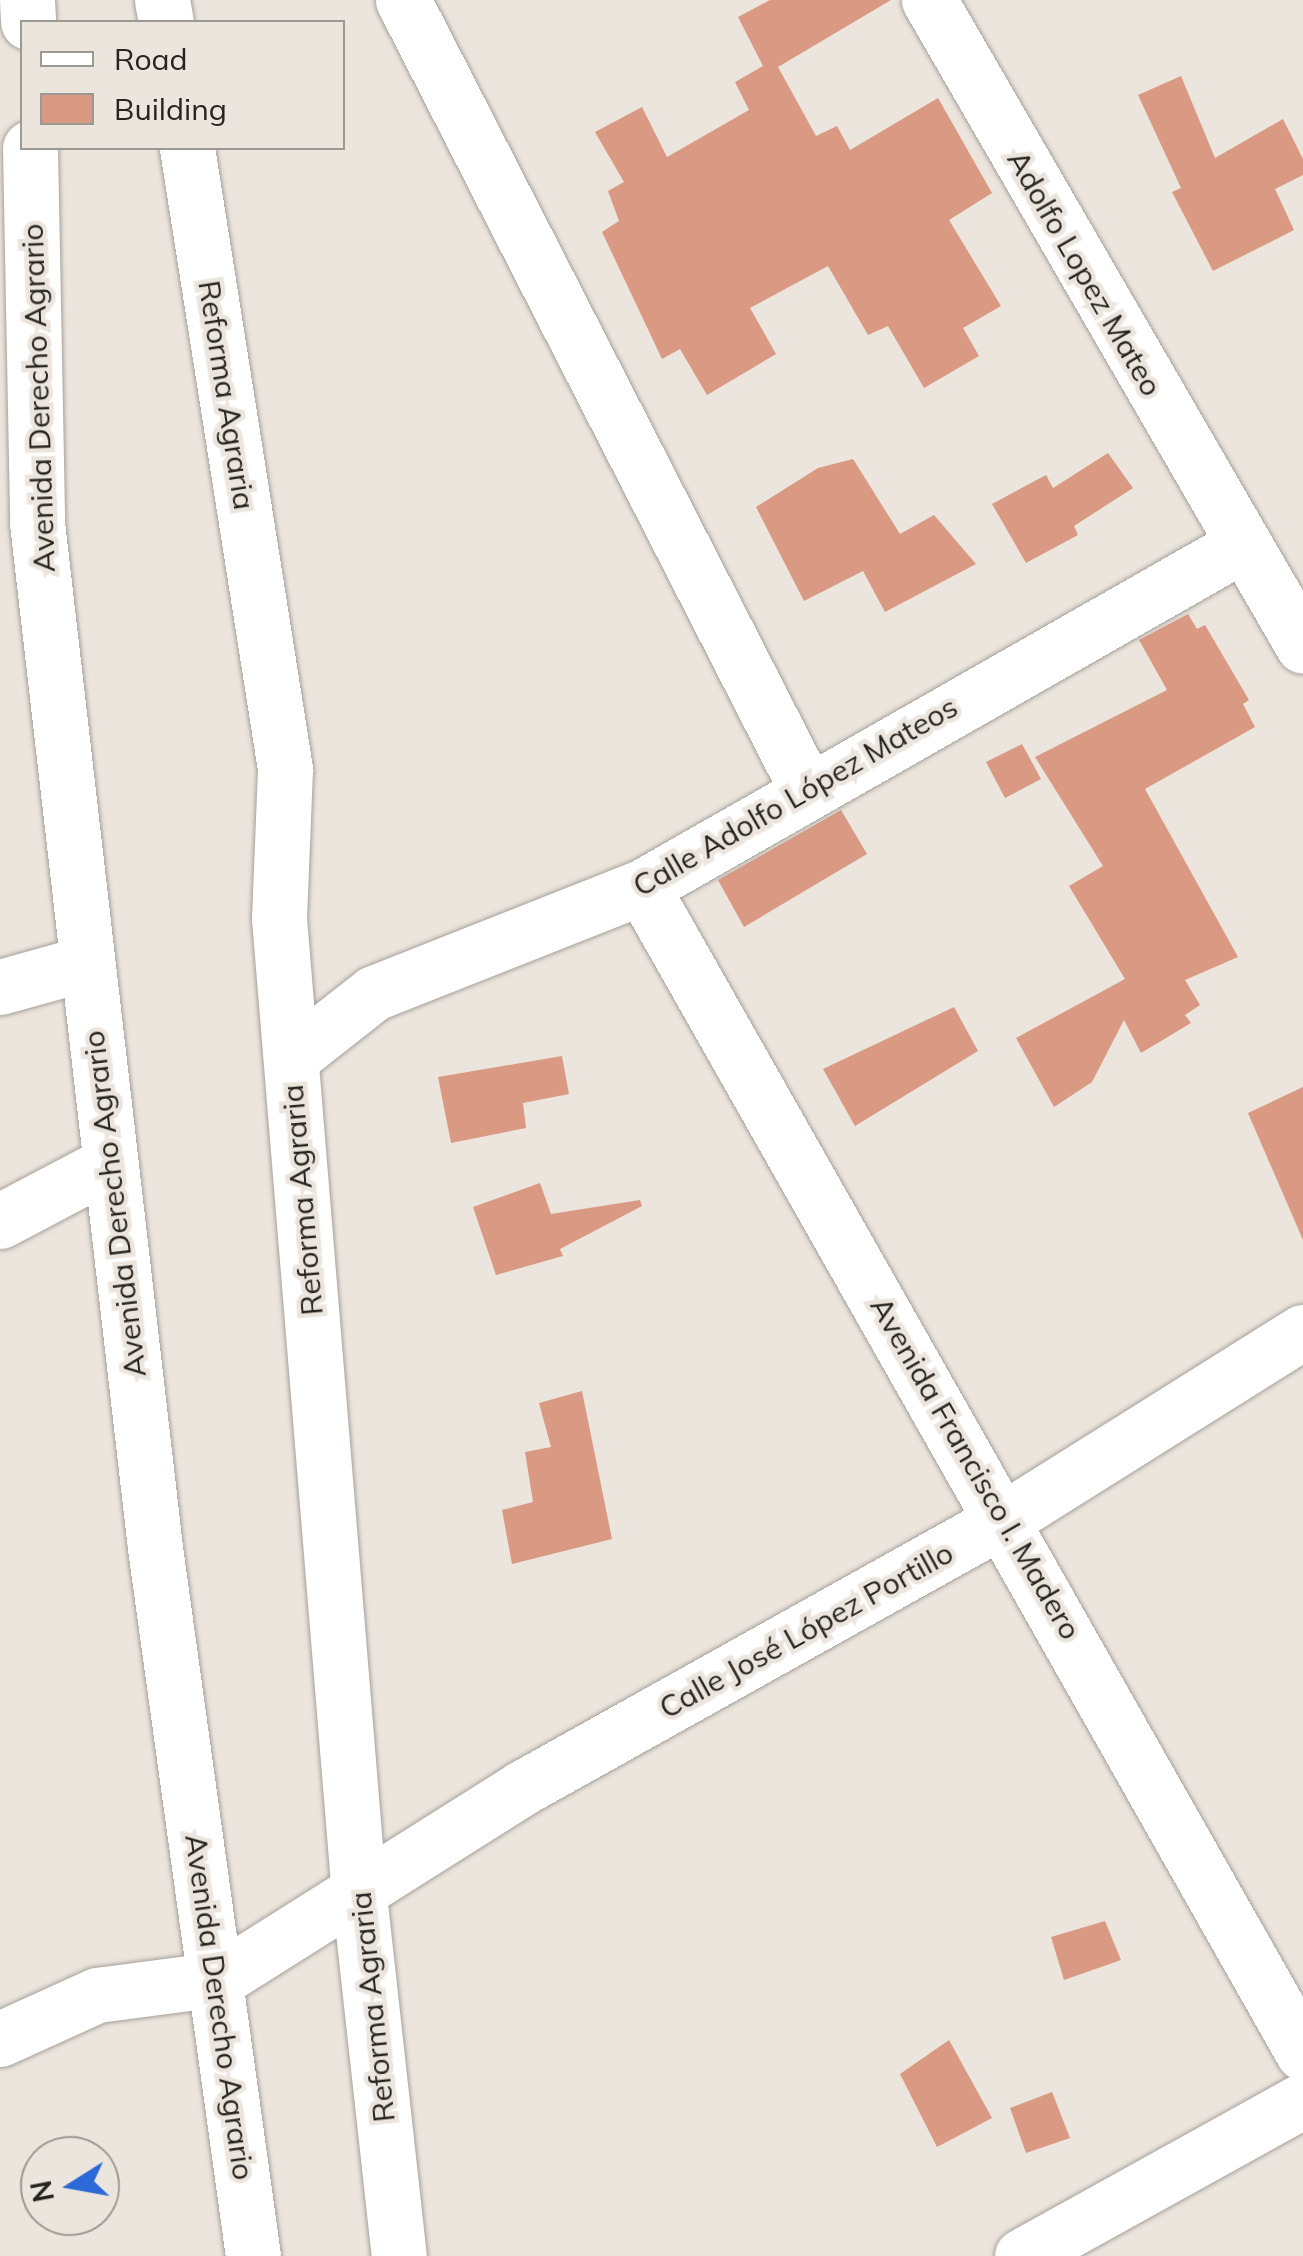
<!DOCTYPE html>
<html>
<head>
<meta charset="utf-8">
<style>
  body { margin:0 }
  #map { position:relative; width:1303px; height:2256px; overflow:hidden; background:#ebe5dd; font-family:Mulish,sans-serif }
  div>[style] { position:absolute }
  .building>* { inset:0; background:#d99983 }
  .roads { filter:drop-shadow(0 0 2px #a6a099) drop-shadow(0 0 2px #a6a099) }
  .minor>* { height:55px; margin:-27.5px; padding:0 27.5px; transform-origin:27.5px; border-radius:27.5px; background:#fff }
  span { translate:-50% -50%; white-space:nowrap; text-align:center; line-height:1.15; -webkit-text-stroke:9px #ebe5dd; paint-order:stroke }
  .street-label { font-size:30px; color:#262421 }
  .legend { position:absolute; left:20px; top:20px; width:325px; height:130px; box-sizing:border-box; background:#ebe5dd; border:2px solid #9c9892; margin:0; padding:12px 18px; list-style:none; font-size:30px; color:#262421 }
  .legend li { display:flex; align-items:center; gap:20px; height:50px }
  .legend b { width:50px; border:2px solid #9c9892 }
  .north { position:absolute; left:20px; top:2136px; width:100px; height:100px; box-sizing:border-box; background:#ebe5dd; border:2px solid #9c9892; border-radius:50%; rotate:259deg; font-size:28px; font-weight:700; line-height:40px; text-align:center; color:#262421 }
  .north::after { content:''; display:block; margin:auto; width:35px; height:45px; background:#2b69d6; clip-path:polygon(50% 0,100% 100%,50% 72%,0 100%) }
</style>
</head>
<body>
<div id="map">
  <div class="building">
    <div style="clip-path:polygon(770px 0,891px 0,778px 67px,816px 136px,837px 126px,850px 150px,938px 98px,992px 193px,949px 220px,1001px 306px,963px 328px,979px 356px,924px 388px,888px 326px,868px 335px,828px 266px,750px 308px,776px 354px,707px 395px,680px 349px,662px 359px,602px 232px,619px 221px,608px 191px,624px 182px,595px 132px,642px 107px,667px 157px,749px 110px,735px 82px,763px 66px,738px 17px)"></div>
    <div style="clip-path:polygon(1181px 76px,1215px 158px,1283px 119px,1303px 159px,1303px 175px,1275px 189px,1294px 230px,1213px 271px,1172px 192px,1181px 188px,1138px 95px)"></div>
    <div style="clip-path:polygon(1108px 453px,1133px 488px,1074px 526px,1078px 535px,1026px 563px,992px 504px,1046px 475px,1053px 488px)"></div>
    <div style="clip-path:polygon(853px 459px,900px 534px,934px 515px,976px 564px,885px 612px,863px 571px,804px 601px,756px 507px,818px 468px)"></div>
    <div style="clip-path:polygon(1188px 614px,1197px 629px,1205px 625px,1249px 700px,1243px 704px,1255px 727px,1145px 789px,1238px 957px,1185px 980px,1200px 1005px,1185px 1015px,1191px 1023px,1141px 1053px,1124px 1020px,1092px 1082px,1054px 1107px,1016px 1038px,1125px 979px,1069px 886px,1103px 866px,1035px 757px,1167px 690px,1139px 640px)"></div>
    <div style="clip-path:polygon(1022px 744px,1041px 779px,1005px 798px,986px 762px)"></div>
    <div style="clip-path:polygon(841px 810px,867px 854px,744px 927px,718px 880px)"></div>
    <div style="clip-path:polygon(954px 1007px,978px 1051px,855px 1126px,823px 1069px)"></div>
    <div style="clip-path:polygon(562px 1056px,569px 1094px,523px 1103px,526px 1128px,451px 1143px,438px 1077px)"></div>
    <div style="clip-path:polygon(1303px 1087px,1303px 1240px,1248px 1113px)"></div>
    <div style="clip-path:polygon(540px 1183px,551px 1214px,640px 1200px,642px 1206px,560px 1249px,563px 1256px,496px 1275px,473px 1207px)"></div>
    <div style="clip-path:polygon(582px 1391px,612px 1539px,512px 1564px,502px 1510px,533px 1502px,525px 1452px,551px 1447px,539px 1403px)"></div>
    <div style="clip-path:polygon(1105px 1921px,1121px 1960px,1064px 1980px,1051px 1937px)"></div>
    <div style="clip-path:polygon(949px 2040px,992px 2118px,937px 2147px,900px 2074px)"></div>
    <div style="clip-path:polygon(1052px 2092px,1070px 2138px,1026px 2153px,1010px 2108px)"></div>
  </div>
  <div class="roads">
    <div class="minor">
      <div style="left:27px;top:0;width:22px;rotate:87deg"></div>
      <div style="left:162px;top:0;width:22px;rotate:80deg"></div>
      <div style="left:403px;top:0;width:885px;rotate:62.91deg"></div>
      <div style="left:929px;top:0;width:746px;rotate:59.93deg"></div>
      <div style="left:30px;top:148px;width:375px;rotate:88.9deg"></div>
      <div style="left:37px;top:523px;width:1032px;rotate:83.43deg"></div>
      <div style="left:155px;top:1548px;width:715px;rotate:82.12deg"></div>
      <div style="left:187px;top:148px;width:629px;rotate:81.03deg"></div>
      <div style="left:285px;top:769px;width:149px;rotate:92.3deg"></div>
      <div style="left:279px;top:918px;width:980px;rotate:85.32deg"></div>
      <div style="left:359px;top:1895px;width:363px;rotate:83.7deg"></div>
      <div style="left:642px;top:887px;width:1340px;rotate:60.45deg"></div>
      <div style="left:0;top:987px;width:89px;rotate:-15.6deg"></div>
      <div style="left:291px;top:1058px;width:105px;rotate:-38.1deg"></div>
      <div style="left:374px;top:993px;width:288px;rotate:-21.6deg"></div>
      <div style="left:642px;top:887px;width:691px;rotate:-29.68deg"></div>
      <div style="left:0;top:1221px;width:122px;rotate:-27.8deg"></div>
      <div style="left:0;top:2039px;width:107px;rotate:-24.4deg"></div>
      <div style="left:97px;top:1995px;width:123px;rotate:-7.5deg"></div>
      <div style="left:219px;top:1979px;width:358px;rotate:-32.2deg"></div>
      <div style="left:522px;top:1788px;width:554px;rotate:-29.16deg"></div>
      <div style="left:1006px;top:1518px;width:350px;rotate:-32.1deg"></div>
      <div style="left:1022px;top:2256px;width:321px;rotate:-29deg"></div>
    </div>
  </div>
  <div class="street-label">
    <span style="left:1085px;top:273px;rotate:60deg">Adolfo Lopez Mateo</span>
    <span style="left:227px;top:395px;rotate:81deg">Reforma Agraria</span>
    <span style="left:38px;top:398px;rotate:-92deg">Avenida Derecho Agrario</span>
    <span style="left:795px;top:796px;rotate:-30deg">Calle Adolfo López Mateos</span>
    <span style="left:302px;top:1200px;rotate:-95deg">Reforma Agraria</span>
    <span style="left:114px;top:1204px;rotate:-97deg">Avenida Derecho Agrario</span>
    <span style="left:976px;top:1468px;rotate:60deg">Avenida Francisco I. Madero</span>
    <span style="left:806px;top:1630px;rotate:-29deg">Calle José López Portillo</span>
    <span style="left:220px;top:2007px;rotate:82deg">Avenida Derecho Agrario</span>
    <span style="left:372px;top:2007px;rotate:-96deg">Reforma Agraria</span>
  </div>
  <ul class="legend">
  <li><b style="height:12px;background:#fff"></b>Road</li>
  <li><b style="height:28px;background:#d99983"></b>Building</li>
  </ul>
  <div class="north">N</div>
</div>
</body>
</html>
